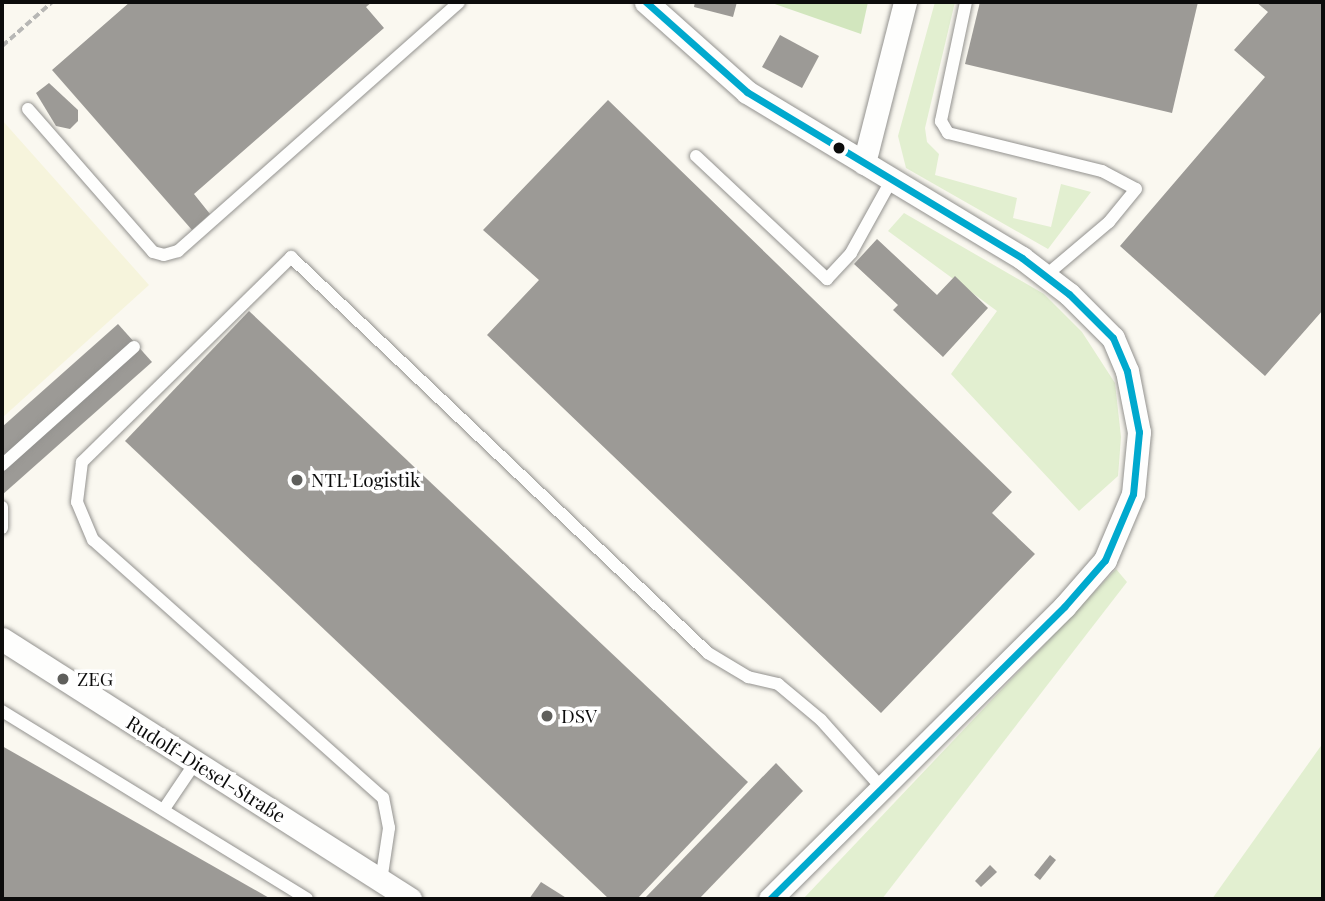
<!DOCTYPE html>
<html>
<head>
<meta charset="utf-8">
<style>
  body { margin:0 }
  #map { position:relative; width:1325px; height:901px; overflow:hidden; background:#faf8f0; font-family:"Playfair Display",serif }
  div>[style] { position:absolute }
  .farmland>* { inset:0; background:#f6f4dc }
  .green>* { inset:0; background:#e2efd0 }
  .forest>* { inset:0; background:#d2e6be }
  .building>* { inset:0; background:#9c9a96 }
  .path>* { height:3.5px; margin-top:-1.75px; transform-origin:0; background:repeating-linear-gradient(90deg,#b7b7b5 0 7px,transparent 0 10.5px) }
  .roads { filter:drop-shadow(0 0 2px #93928f) drop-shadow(0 0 2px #93928f) }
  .service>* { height:12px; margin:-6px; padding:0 6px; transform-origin:6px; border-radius:6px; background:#fefefd }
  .minor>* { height:23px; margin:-11.5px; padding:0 11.5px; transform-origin:11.5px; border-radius:11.5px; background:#fefefd }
  .bus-1>* { height:7px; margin:-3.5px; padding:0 3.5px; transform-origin:3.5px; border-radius:3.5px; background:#00a9ce }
  .dots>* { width:19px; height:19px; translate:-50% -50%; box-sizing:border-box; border:4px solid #fff; border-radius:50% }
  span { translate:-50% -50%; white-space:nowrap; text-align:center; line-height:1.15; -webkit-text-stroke:7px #fff; paint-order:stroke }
  .poi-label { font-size:19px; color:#0c0c0c }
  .left { translate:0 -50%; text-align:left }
  .street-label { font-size:19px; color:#0c0c0c }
  .frame { position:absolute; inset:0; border:4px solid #0c0c0c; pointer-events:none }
</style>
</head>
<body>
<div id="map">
  <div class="farmland">
    <div style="clip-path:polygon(2px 120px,149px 285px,2px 418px)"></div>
  </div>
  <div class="green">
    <div style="clip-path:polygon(935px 2px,955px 2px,925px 128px,927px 142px,939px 154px,935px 175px,1017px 198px,1013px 218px,1051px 227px,1061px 184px,1091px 192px,1048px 249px,906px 168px,898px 136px)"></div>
    <div style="clip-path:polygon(904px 213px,1044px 294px,1082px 332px,1115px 383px,1121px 437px,1118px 476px,1079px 511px,951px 374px,997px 311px,888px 231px)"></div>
    <div style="clip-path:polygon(1116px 569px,1127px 582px,882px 899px,803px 899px)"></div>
    <div style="clip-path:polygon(1323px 743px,1323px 899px,1212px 899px)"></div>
  </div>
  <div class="forest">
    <div style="clip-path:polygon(769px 2px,868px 2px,861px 34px)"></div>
  </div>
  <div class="building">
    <div style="clip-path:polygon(130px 2px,372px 2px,366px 7px,384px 28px,194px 194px,210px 214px,192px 230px,52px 70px)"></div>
    <div style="clip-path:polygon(695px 2px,737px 2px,733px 17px,694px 7px)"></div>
    <div style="clip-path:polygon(980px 2px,1198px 2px,1172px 113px,965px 64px)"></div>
    <div style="clip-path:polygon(1256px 2px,1323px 2px,1323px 310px,1265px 376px,1120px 246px,1265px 77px,1234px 50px,1268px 12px)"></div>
    <div style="clip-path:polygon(780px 35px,819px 56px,802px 88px,762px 67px)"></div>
    <div style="clip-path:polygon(49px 83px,78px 110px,78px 121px,70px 129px,56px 126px,36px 93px)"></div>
    <div style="clip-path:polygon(608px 100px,1012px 492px,992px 513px,1035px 554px,881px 713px,487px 335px,539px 280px,483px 230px)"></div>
    <div style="clip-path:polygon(877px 239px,937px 295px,955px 276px,988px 308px,943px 357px,893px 310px,898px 305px,854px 264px)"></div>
    <div style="clip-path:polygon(249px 311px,748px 782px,637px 899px,609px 899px,125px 441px)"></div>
    <div style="clip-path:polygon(118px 324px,152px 362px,2px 495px,2px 427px)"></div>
    <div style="clip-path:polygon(2px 746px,271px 899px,2px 899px)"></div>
    <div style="clip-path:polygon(776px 763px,803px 791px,699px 899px,644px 899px)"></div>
    <div style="clip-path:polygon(1050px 855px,1056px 860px,1040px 880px,1034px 875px)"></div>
    <div style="clip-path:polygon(990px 865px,997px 872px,981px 887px,975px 881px)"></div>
    <div style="clip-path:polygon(541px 882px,568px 899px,529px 899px)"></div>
  </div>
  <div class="path">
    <div style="left:2px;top:46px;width:67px;rotate:-41.3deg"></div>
  </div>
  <div class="roads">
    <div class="service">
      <div style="left:966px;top:2px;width:122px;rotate:101.9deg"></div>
      <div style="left:941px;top:121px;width:14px;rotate:60deg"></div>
      <div style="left:948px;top:133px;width:159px;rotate:13.9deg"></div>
      <div style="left:1102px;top:171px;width:38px;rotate:28deg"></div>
      <div style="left:1136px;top:189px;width:43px;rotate:129.3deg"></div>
      <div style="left:1109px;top:222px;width:84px;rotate:139.8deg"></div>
      <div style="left:28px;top:109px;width:190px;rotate:48.8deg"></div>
      <div style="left:153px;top:252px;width:11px;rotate:15deg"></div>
      <div style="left:164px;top:255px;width:15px;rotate:-16deg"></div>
      <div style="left:178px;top:251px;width:375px;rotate:-41.5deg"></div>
      <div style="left:696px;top:156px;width:180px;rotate:43.2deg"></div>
      <div style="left:827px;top:279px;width:35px;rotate:-47deg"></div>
      <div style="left:851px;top:253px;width:85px;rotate:-61deg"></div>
      <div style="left:2px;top:465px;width:177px;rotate:-41.8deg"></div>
      <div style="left:2px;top:507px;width:21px;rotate:90deg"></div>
      <div style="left:2px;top:711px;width:358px;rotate:31.6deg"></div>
      <div style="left:164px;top:809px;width:55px;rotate:-56deg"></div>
      <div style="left:381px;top:881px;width:54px;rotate:-81.4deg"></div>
      <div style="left:389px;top:828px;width:31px;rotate:-101deg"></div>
      <div style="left:383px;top:798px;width:388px;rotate:-138.3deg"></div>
      <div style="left:93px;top:540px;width:41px;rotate:-112.8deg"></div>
      <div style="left:77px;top:502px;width:40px;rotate:-82.9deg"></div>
      <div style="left:82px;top:462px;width:293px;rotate:-44.4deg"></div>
      <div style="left:291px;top:257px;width:575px;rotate:43.52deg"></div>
      <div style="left:708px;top:653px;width:47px;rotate:31deg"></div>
      <div style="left:748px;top:677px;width:31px;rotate:13deg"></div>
      <div style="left:778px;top:684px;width:56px;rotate:39.9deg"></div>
      <div style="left:821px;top:720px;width:90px;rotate:48.2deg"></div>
    </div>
    <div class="minor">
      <div style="left:646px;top:2px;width:135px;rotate:41.7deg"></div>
      <div style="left:747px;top:92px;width:321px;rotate:31.1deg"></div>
      <div style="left:1022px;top:258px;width:59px;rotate:37.5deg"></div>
      <div style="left:1069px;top:294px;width:62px;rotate:45deg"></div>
      <div style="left:1113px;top:338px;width:36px;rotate:67deg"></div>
      <div style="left:1127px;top:371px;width:62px;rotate:78.9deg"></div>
      <div style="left:1139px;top:432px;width:62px;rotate:95.5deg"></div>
      <div style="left:1133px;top:494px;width:72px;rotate:113deg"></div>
      <div style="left:1105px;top:560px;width:62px;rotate:131.1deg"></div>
      <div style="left:1064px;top:607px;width:414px;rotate:135.2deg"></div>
      <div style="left:864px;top:163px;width:166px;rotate:-75.7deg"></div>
      <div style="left:2px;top:639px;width:484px;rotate:32.5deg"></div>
    </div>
  </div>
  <div class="bus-1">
    <div style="left:646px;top:2px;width:135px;rotate:41.7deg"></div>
    <div style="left:747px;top:92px;width:321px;rotate:31.1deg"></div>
    <div style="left:1022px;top:258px;width:59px;rotate:37.5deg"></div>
    <div style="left:1069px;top:294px;width:62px;rotate:45deg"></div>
    <div style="left:1113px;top:338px;width:36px;rotate:67deg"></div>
    <div style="left:1127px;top:371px;width:62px;rotate:78.9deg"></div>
    <div style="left:1139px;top:432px;width:62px;rotate:95.5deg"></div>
    <div style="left:1133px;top:494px;width:72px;rotate:113deg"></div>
    <div style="left:1105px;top:560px;width:62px;rotate:131.1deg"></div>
    <div style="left:1064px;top:607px;width:414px;rotate:135.2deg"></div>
  </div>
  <div class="dots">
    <div style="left:839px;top:148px;background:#0c0c0c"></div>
    <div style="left:297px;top:480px;background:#5f5f5c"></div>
    <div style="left:63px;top:679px;background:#5f5f5c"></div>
    <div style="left:547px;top:716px;background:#5f5f5c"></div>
  </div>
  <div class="poi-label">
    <span class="left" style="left:311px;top:480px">NTL Logistik</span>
    <span class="left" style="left:77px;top:679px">ZEG</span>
    <span class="left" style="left:561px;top:716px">DSV</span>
  </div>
  <div class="street-label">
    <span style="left:206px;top:769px;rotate:32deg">Rudolf-Diesel-Straße</span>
  </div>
  <div class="frame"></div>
</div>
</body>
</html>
